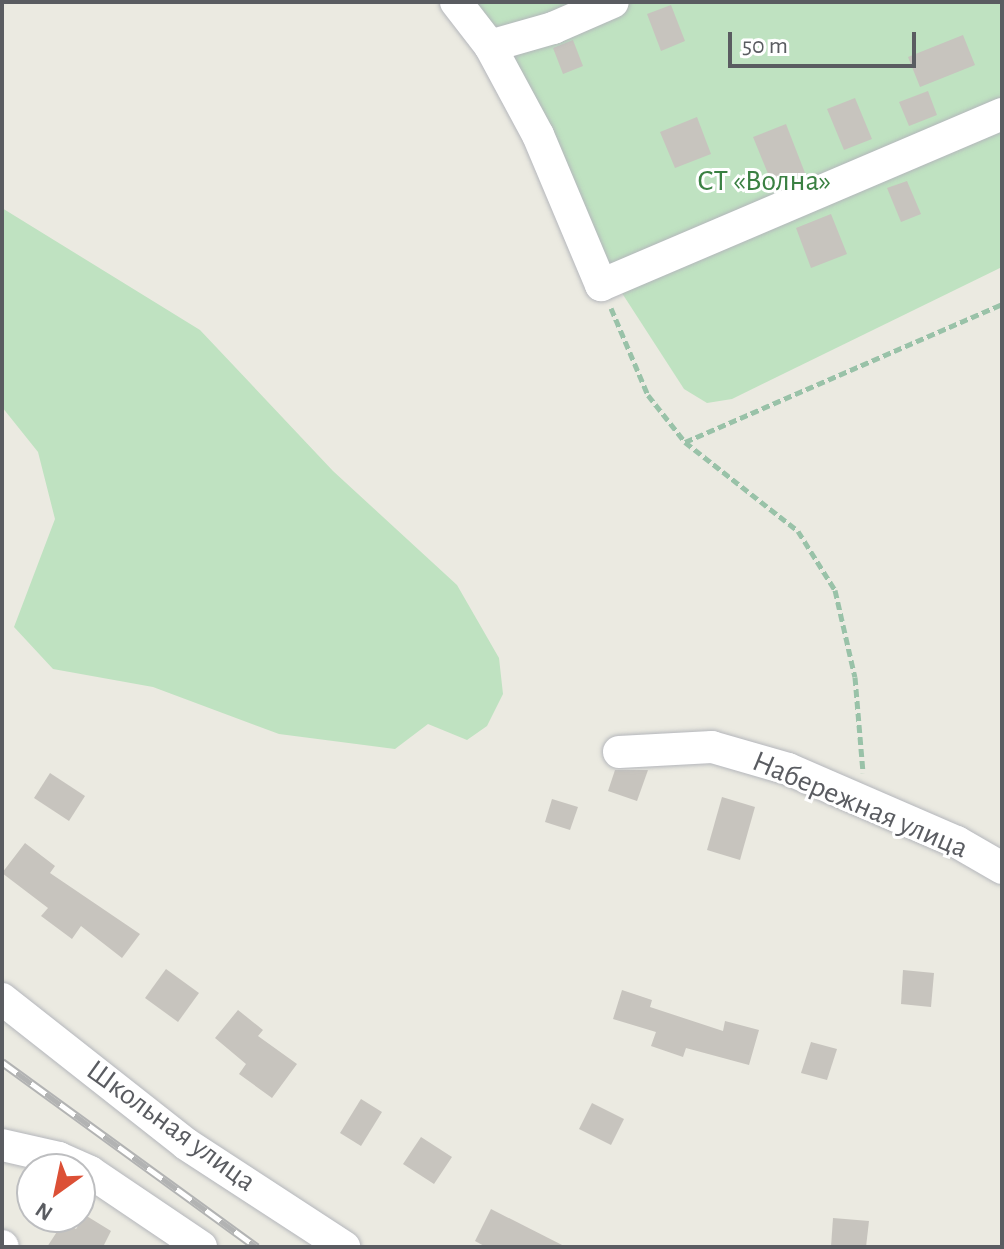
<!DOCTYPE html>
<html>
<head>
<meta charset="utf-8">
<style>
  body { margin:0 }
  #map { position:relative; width:1004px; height:1249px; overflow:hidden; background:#ebeae1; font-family:"Alegreya Sans",sans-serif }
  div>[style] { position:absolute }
  .green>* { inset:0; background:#bfe2c1 }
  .building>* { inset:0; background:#c7c4be }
  .path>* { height:5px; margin-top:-2.5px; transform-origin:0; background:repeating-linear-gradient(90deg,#99c2a8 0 8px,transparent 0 12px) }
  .roads { filter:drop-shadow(0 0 2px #b4b6bb) drop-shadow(0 0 2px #b4b6bb) }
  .minor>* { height:32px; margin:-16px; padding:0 16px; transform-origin:16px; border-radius:16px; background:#fff }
  .rail>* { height:9px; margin-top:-4.5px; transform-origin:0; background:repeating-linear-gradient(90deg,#fff 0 18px,#b2b3b3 0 36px); box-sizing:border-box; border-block:2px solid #b2b3b3 }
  span { translate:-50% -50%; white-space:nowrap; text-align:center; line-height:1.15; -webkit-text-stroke:6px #fff; paint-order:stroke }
  .park-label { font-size:30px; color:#3a8042 }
  .street-label { font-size:30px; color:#5a5c61 }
  .frame { position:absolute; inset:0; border:4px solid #5a5c61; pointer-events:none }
  .north { position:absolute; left:16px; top:1153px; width:80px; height:80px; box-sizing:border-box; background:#fff; border:2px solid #bdbec0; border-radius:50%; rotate:213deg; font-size:22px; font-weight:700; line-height:32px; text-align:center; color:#5a5c61 }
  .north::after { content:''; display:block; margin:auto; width:28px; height:36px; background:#dc5036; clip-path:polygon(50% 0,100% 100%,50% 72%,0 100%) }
  .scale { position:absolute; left:728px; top:32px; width:188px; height:36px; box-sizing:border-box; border:4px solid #5a5c61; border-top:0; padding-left:10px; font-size:24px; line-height:28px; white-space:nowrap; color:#5a5c61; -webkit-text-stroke:6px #fff; paint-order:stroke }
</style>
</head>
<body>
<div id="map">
  <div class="green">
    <div style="clip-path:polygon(475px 2px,1002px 2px,1002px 267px,732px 399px,707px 403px,684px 389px,609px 273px)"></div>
    <div style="clip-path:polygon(2px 208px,200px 330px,333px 471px,457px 585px,499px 658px,503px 694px,487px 726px,467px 740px,428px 724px,395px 749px,279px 734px,153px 687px,53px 669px,14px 627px,55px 519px,38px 452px,2px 407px)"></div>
  </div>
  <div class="building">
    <div style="clip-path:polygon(671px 5px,685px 41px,661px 51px,647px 14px)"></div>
    <div style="clip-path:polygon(963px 35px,975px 65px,920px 87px,908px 57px)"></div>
    <div style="clip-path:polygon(573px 40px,583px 66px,563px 74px,553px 48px)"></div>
    <div style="clip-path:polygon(928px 91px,937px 115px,909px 126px,899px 102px)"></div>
    <div style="clip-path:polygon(855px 98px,872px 139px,844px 150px,827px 109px)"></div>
    <div style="clip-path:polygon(697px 117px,711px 154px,675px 168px,660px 132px)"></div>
    <div style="clip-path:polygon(786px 124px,805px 173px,773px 186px,753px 137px)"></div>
    <div style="clip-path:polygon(907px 181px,921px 214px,901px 222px,887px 188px)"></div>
    <div style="clip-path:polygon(831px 214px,847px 254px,811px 268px,796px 228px)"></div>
    <div style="clip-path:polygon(615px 770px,648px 770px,637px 801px,608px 791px)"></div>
    <div style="clip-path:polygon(50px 773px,85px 796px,69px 821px,34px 798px)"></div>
    <div style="clip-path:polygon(722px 797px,755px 807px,740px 860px,707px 850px)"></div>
    <div style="clip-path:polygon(552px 799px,578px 807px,570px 830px,545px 822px)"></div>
    <div style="clip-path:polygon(25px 843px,55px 866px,50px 873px,140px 934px,122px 958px,81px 926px,72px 939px,41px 916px,48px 908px,2px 873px)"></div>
    <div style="clip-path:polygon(166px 969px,199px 993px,178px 1022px,145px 998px)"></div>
    <div style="clip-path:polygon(903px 970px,934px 973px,931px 1007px,901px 1004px)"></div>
    <div style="clip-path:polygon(622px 990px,652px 1000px,650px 1007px,723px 1031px,725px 1021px,759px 1030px,749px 1065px,686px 1048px,683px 1057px,651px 1046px,656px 1032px,613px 1019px)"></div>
    <div style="clip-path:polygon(238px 1010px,263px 1030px,258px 1036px,297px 1064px,272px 1098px,239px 1074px,246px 1064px,215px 1038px)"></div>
    <div style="clip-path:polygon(811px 1042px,837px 1049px,827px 1080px,801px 1073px)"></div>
    <div style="clip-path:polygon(361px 1099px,382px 1112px,361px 1146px,340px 1133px)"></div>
    <div style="clip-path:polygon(592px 1103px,624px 1119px,611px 1145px,579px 1129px)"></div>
    <div style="clip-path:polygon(421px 1137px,452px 1157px,434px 1184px,403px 1164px)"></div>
    <div style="clip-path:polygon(491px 1209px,566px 1247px,486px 1247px,475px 1241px)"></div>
    <div style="clip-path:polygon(85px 1215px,111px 1231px,103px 1247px,47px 1247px,64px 1221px,76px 1229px)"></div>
    <div style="clip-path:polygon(833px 1218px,869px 1221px,866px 1247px,831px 1247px)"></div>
  </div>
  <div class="path">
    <div style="left:611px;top:308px;width:95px;rotate:67deg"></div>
    <div style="left:648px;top:395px;width:60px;rotate:51.8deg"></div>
    <div style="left:685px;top:442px;width:144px;rotate:38.2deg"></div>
    <div style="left:798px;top:531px;width:70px;rotate:57.9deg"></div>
    <div style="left:835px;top:590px;width:89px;rotate:77.1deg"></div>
    <div style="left:855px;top:677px;width:96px;rotate:85.2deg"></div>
    <div style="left:685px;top:442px;width:346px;rotate:-23.5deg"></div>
  </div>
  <div class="roads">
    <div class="minor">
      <div style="left:456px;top:2px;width:56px;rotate:52.3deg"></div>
      <div style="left:490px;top:46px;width:101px;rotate:61.7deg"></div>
      <div style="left:538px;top:135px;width:163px;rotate:67.2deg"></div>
      <div style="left:601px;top:285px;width:436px;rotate:-23.1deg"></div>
      <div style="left:490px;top:46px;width:66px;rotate:-15.9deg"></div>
      <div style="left:553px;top:28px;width:65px;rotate:-23.4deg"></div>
      <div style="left:619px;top:752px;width:93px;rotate:-3.1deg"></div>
      <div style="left:712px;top:747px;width:79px;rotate:16.1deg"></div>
      <div style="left:788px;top:769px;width:184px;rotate:23.4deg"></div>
      <div style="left:957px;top:842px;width:52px;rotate:30deg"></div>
      <div style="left:2px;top:999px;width:234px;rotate:38.2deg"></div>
      <div style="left:186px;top:1144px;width:189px;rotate:33.1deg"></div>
      <div style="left:2px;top:1145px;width:58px;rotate:12.8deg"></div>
      <div style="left:59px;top:1158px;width:34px;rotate:24deg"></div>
      <div style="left:90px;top:1172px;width:134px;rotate:34deg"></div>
      <div style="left:2px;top:1246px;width:1px;rotate:45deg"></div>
    </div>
  </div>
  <div class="rail">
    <div style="left:2px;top:1062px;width:315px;rotate:36deg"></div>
  </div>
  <div class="park-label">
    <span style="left:764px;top:181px">СТ «Волна»</span>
  </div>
  <div class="street-label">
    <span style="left:860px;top:805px;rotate:23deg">Набережная улица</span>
    <span style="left:171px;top:1126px;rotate:36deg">Школьная улица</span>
  </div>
  <div class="frame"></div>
  <div class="north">N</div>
  <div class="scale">50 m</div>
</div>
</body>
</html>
